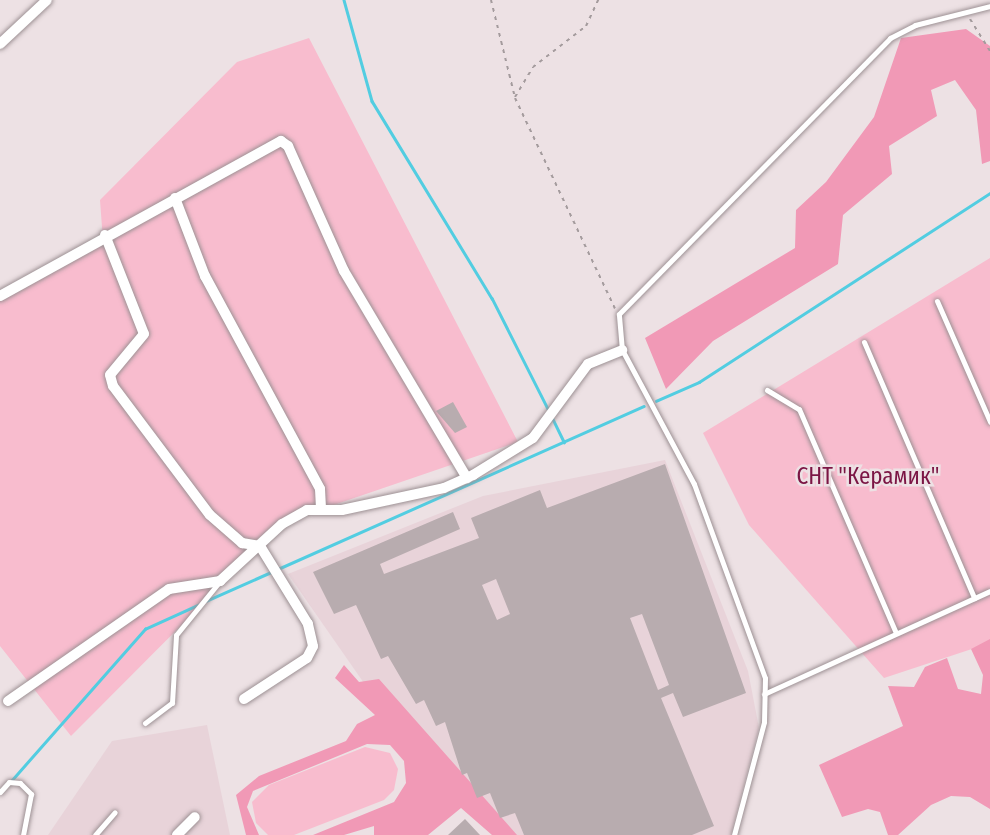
<!DOCTYPE html>
<html>
<head>
<meta charset="utf-8">
<style>
  body { margin:0 }
  #map { position:relative; width:990px; height:835px; overflow:hidden; background:#ede1e4; font-family:"Fira Sans Condensed",sans-serif }
  div>[style] { position:absolute }
  .built>* { inset:0; background:#e8d3d9 }
  .green>* { inset:0; background:#f8bcce }
  .forest>* { inset:0; background:#f199b6 }
  .stream>* { height:2.5px; margin:-1.25px; padding:0 1.25px; transform-origin:1.25px; border-radius:1.25px; background:#52cde1 }
  .building>* { inset:0; background:#b8acaf }
  .path>* { height:2px; margin-top:-1px; transform-origin:0; background:repeating-linear-gradient(90deg,#a49b9d 0 3.5px,transparent 0 8.5px) }
  .roads { filter:drop-shadow(0 0 2px #9d9194) drop-shadow(0 0 2px #9d9194) }
  .lane>* { height:5px; margin:-2.5px; padding:0 2.5px; transform-origin:2.5px; border-radius:2.5px; background:#fff }
  .street>* { height:10px; margin:-5px; padding:0 5px; transform-origin:5px; border-radius:5px; background:#fff }
  span { translate:-50% -50%; white-space:nowrap; text-align:center; line-height:1.15; -webkit-text-stroke:5px #ede1e4; paint-order:stroke }
  .park-label { font-size:23px; color:#7b1544 }
</style>
</head>
<body>
<div id="map">
  <div class="built">
    <div style="clip-path:polygon(665px 460px,748px 671px,759px 728px,731px 835px,494px 835px,366px 686px,288px 574px,483px 496px)"></div>
    <div style="clip-path:polygon(207px 725px,230px 835px,48px 835px,112px 741px)"></div>
  </div>
  <div class="green">
    <div style="clip-path:polygon(309px 38px,518px 442px,284px 522px,71px 736px,0 646px,0 294px,103px 241px,100px 200px,237px 62px)"></div>
    <div style="clip-path:polygon(990px 258px,990px 643px,884px 678px,749px 525px,703px 433px)"></div>
    <div style="clip-path:polygon(365px 747px,390px 753px,398px 769px,394px 790px,384px 800px,294px 835px,268px 835px,256px 823px,252px 802px,269px 785px)"></div>
  </div>
  <div class="forest">
    <div style="clip-path:polygon(966px 29px,990px 46px,990px 161px,982px 164px,976px 110px,955px 80px,931px 90px,937px 116px,889px 146px,892px 174px,843px 215px,838px 264px,713px 341px,666px 389px,645px 338px,795px 248px,796px 210px,826px 182px,874px 117px,901px 38px)"></div>
    <div style="clip-path:polygon(990px 639px,990px 809px,970px 797px,951px 796px,931px 805px,898px 835px,888px 835px,880px 812px,868px 809px,842px 817px,819px 765px,903px 726px,888px 686px,914px 687px,925px 667px,947px 658px,958px 689px,981px 694px,983px 675px,971px 649px)"></div>
    <div style="clip-path:polygon(344px 665px,359px 682px,379px 679px,517px 835px,492px 835px,461px 808px,428px 835px,374px 835px,374px 826px,344px 835px,313px 835px,394px 802px,406px 783px,404px 761px,390px 745px,367px 744px,253px 791px,247px 807px,259px 835px,246px 835px,236px 795px,259px 776px,346px 741px,357px 724px,375px 715px,335px 678px)"></div>
  </div>
  <div class="stream">
    <div style="left:344px;top:0;width:105px;rotate:74.5deg"></div>
    <div style="left:372px;top:101px;width:231px;rotate:58.7deg"></div>
    <div style="left:492px;top:298px;width:127px;rotate:63.2deg"></div>
    <div style="left:656px;top:401px;width:47px;rotate:-23.8deg"></div>
    <div style="left:699px;top:382px;width:347px;rotate:-33deg"></div>
    <div style="left:552px;top:417px;width:28px;rotate:64deg"></div>
    <div style="left:206px;top:601px;width:479px;rotate:-24deg"></div>
    <div style="left:11px;top:781px;width:203px;rotate:-48.6deg"></div>
    <div style="left:145px;top:629px;width:60px;rotate:-24.4deg"></div>
  </div>
  <div class="building">
    <div style="clip-path:polygon(453px 402px,467px 427px,455px 433px,436px 411px)"></div>
    <div style="clip-path:polygon(evenodd,665px 464px,746px 693px,683px 717px,673px 693px,661px 698px,714px 826px,692px 835px,524px 835px,515px 813px,500px 818px,490px 793px,477px 798px,467px 773px,462px 775px,445px 722px,436px 726px,424px 700px,416px 704px,388px 656px,381px 659px,356px 605px,334px 614px,313px 572px,453px 512px,460px 529px,380px 564px,384px 574px,479px 538px,471px 518px,540px 490px,547px 508px,665px 464px,496px 579px,510px 614px,497px 620px,482px 585px,496px 579px,665px 464px,642px 614px,669px 685px,658px 690px,630px 618px,642px 614px)"></div>
    <div style="clip-path:polygon(465px 819px,480px 835px,448px 835px)"></div>
  </div>
  <div class="path">
    <div style="left:491px;top:0;width:101px;rotate:76.2deg"></div>
    <div style="left:515px;top:98px;width:233px;rotate:64.6deg"></div>
    <div style="left:970px;top:19px;width:38px;rotate:58deg"></div>
    <div style="left:515px;top:97px;width:35px;rotate:-59deg"></div>
    <div style="left:533px;top:67px;width:67px;rotate:-37.7deg"></div>
    <div style="left:586px;top:26px;width:29px;rotate:-65deg"></div>
  </div>
  <div class="roads">
    <div class="lane">
      <div style="left:937px;top:301px;width:132px;rotate:66.3deg"></div>
      <div style="left:864px;top:342px;width:279px;rotate:66.7deg"></div>
      <div style="left:767px;top:390px;width:37px;rotate:31deg"></div>
      <div style="left:799px;top:409px;width:242px;rotate:66.6deg"></div>
      <div style="left:764px;top:694px;width:248px;rotate:-24.5deg"></div>
      <div style="left:145px;top:723px;width:34px;rotate:-37deg"></div>
      <div style="left:172px;top:703px;width:68px;rotate:-86.6deg"></div>
      <div style="left:176px;top:635px;width:70px;rotate:-50.8deg"></div>
      <div style="left:0;top:792px;width:13px;rotate:-48deg"></div>
      <div style="left:9px;top:782px;width:11px;rotate:5deg"></div>
      <div style="left:20px;top:783px;width:16px;rotate:45deg"></div>
      <div style="left:31px;top:794px;width:42px;rotate:101deg"></div>
      <div style="left:95px;top:835px;width:30px;rotate:-49deg"></div>
      <div style="left:734px;top:835px;width:117px;rotate:-75.1deg"></div>
      <div style="left:764px;top:722px;width:44px;rotate:-88.7deg"></div>
      <div style="left:765px;top:678px;width:207px;rotate:-110.1deg"></div>
      <div style="left:694px;top:484px;width:152px;rotate:-118.2deg"></div>
      <div style="left:622px;top:350px;width:36px;rotate:-95deg"></div>
      <div style="left:619px;top:314px;width:387px;rotate:-45.5deg"></div>
      <div style="left:890px;top:38px;width:28px;rotate:-27deg"></div>
      <div style="left:915px;top:25px;width:77px;rotate:-14.2deg"></div>
    </div>
    <div class="street">
      <div style="left:0;top:44px;width:64px;rotate:-43.1deg"></div>
      <div style="left:175px;top:198px;width:84px;rotate:69deg"></div>
      <div style="left:205px;top:276px;width:242px;rotate:61.6deg"></div>
      <div style="left:320px;top:489px;width:19px;rotate:87deg"></div>
      <div style="left:105px;top:235px;width:106px;rotate:68.5deg"></div>
      <div style="left:144px;top:334px;width:53px;rotate:129.7deg"></div>
      <div style="left:110px;top:375px;width:11px;rotate:75deg"></div>
      <div style="left:113px;top:386px;width:161px;rotate:53.1deg"></div>
      <div style="left:210px;top:515px;width:43px;rotate:41.2deg"></div>
      <div style="left:242px;top:543px;width:18px;rotate:9deg"></div>
      <div style="left:0;top:296px;width:321px;rotate:-28.9deg"></div>
      <div style="left:281px;top:141px;width:9px;rotate:36deg"></div>
      <div style="left:288px;top:146px;width:137px;rotate:65.9deg"></div>
      <div style="left:344px;top:271px;width:241px;rotate:59.3deg"></div>
      <div style="left:244px;top:699px;width:75px;rotate:-33.1deg"></div>
      <div style="left:307px;top:658px;width:13px;rotate:-63deg"></div>
      <div style="left:313px;top:646px;width:23px;rotate:-103deg"></div>
      <div style="left:308px;top:624px;width:92px;rotate:-121.6deg"></div>
      <div style="left:8px;top:701px;width:196px;rotate:-34.8deg"></div>
      <div style="left:169px;top:589px;width:52px;rotate:-8.9deg"></div>
      <div style="left:220px;top:581px;width:84px;rotate:-42.6deg"></div>
      <div style="left:282px;top:524px;width:29px;rotate:-29deg"></div>
      <div style="left:307px;top:510px;width:35px"></div>
      <div style="left:342px;top:510px;width:104px;rotate:-12.2deg"></div>
      <div style="left:444px;top:488px;width:32px;rotate:-24deg"></div>
      <div style="left:473px;top:475px;width:70px;rotate:-31.7deg"></div>
      <div style="left:533px;top:438px;width:92px;rotate:-53.4deg"></div>
      <div style="left:588px;top:364px;width:37px;rotate:-22deg"></div>
      <div style="left:177px;top:835px;width:25px;rotate:-45deg"></div>
    </div>
  </div>
  <div class="park-label">
    <span style="left:868px;top:476px">СНТ "Керамик"</span>
  </div>
</div>
</body>
</html>
